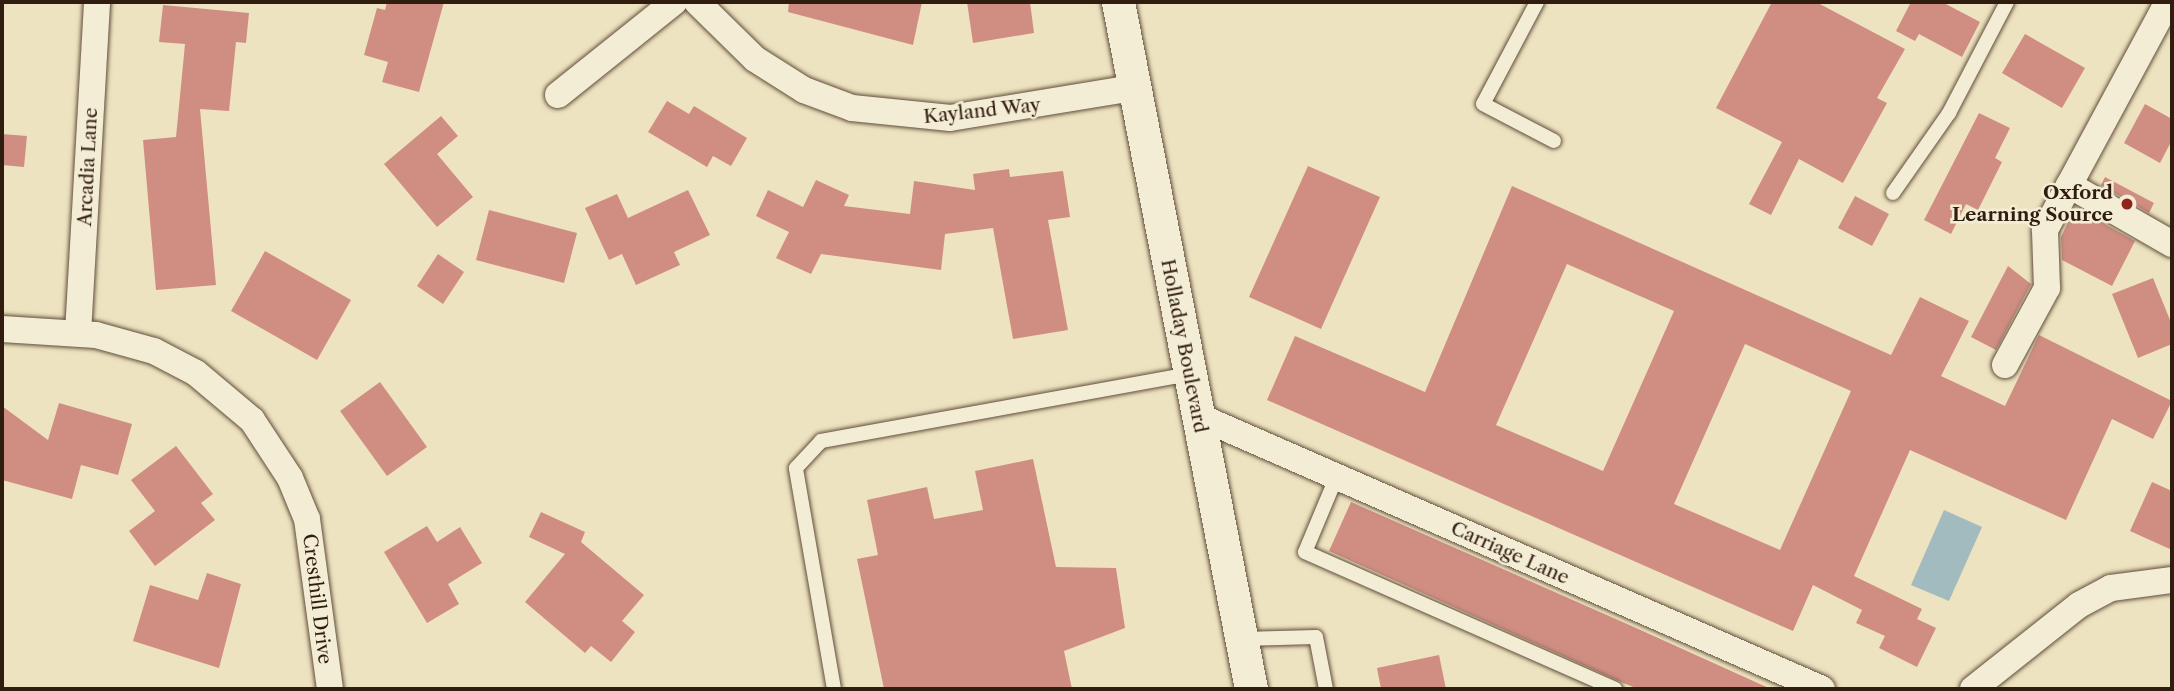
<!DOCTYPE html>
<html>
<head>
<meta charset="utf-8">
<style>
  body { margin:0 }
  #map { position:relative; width:2174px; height:691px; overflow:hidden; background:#eee3c0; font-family:"Libre Caslon Text",serif }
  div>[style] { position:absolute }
  .water>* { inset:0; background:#a1bbbf }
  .building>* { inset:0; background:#d08e82 }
  .roads { filter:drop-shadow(0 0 2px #604e3b) drop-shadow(0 0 2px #604e3b) }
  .service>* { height:14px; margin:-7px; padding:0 7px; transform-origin:7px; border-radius:7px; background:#f4edd6 }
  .minor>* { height:26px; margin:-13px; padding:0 13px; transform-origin:13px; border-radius:13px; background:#f4edd6 }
  .tertiary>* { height:33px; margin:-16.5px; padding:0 16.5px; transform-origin:16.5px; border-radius:16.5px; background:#f4edd6 }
  .dots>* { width:19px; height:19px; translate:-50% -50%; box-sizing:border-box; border:4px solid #f4edd6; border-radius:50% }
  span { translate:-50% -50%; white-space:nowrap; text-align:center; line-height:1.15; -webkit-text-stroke:5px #f4edd6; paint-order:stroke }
  .street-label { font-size:19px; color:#311d0f }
  .poi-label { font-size:19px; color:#311d0f; font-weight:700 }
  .right { translate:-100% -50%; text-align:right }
  .frame { position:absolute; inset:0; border:4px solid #311d0f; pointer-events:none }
</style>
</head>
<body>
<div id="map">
  <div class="water">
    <div style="clip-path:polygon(1944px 510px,1982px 527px,1949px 601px,1911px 585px)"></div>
  </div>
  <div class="building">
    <div style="clip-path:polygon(387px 2px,444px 2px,419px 92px,382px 82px,388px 62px,364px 55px,377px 8px,385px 10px)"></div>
    <div style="clip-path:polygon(789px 2px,922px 2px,913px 45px,788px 12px)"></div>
    <div style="clip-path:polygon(967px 2px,1030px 2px,1034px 33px,973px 43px)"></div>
    <div style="clip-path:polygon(1772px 2px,1816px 2px,1905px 49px,1877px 98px,1887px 103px,1843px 183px,1799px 159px,1771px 215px,1749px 204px,1782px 142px,1716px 108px)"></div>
    <div style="clip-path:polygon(1911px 2px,1942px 2px,1980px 22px,1962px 57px,1919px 34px,1915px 41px,1896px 31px)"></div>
    <div style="clip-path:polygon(163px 5px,249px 13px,246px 43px,236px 42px,229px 111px,200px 109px,216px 285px,156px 290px,143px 140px,176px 137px,185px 44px,159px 42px)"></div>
    <div style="clip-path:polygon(2025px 34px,2085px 68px,2062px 108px,2002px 73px)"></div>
    <div style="clip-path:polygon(667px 101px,689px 114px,694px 106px,747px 138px,731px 166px,713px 156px,707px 167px,648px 132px)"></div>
    <div style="clip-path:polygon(2145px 104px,2172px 119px,2172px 140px,2160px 163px,2124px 143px)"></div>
    <div style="clip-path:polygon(1979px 113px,2010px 128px,1995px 158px,2002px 162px,1978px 210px,1966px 204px,1951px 234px,1924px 220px)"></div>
    <div style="clip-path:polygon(441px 116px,458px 136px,437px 154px,473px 197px,437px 227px,384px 164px)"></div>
    <div style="clip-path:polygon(2px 134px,27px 136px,24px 167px,2px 165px)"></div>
    <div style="clip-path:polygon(1308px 166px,1380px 197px,1321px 329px,1249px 297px)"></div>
    <div style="clip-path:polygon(1009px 169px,1010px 177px,1063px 171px,1070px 217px,1048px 220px,1068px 330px,1013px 339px,993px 228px,945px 234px,941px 270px,821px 254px,811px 274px,776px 258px,789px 232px,756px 216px,768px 190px,803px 207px,816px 180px,849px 195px,844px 206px,910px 214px,914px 181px,975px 190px,973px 174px)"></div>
    <div style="clip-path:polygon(2105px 177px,2154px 203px,2149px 213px,2101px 185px)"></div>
    <div style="clip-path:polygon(evenodd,1512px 186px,1891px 355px,1920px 297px,1969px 321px,1941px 376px,2005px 406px,2039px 335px,2172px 401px,2153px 439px,2112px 419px,2066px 520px,1910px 450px,1854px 576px,1922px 609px,1917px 619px,1936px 628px,1917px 667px,1879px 648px,1885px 636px,1856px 623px,1862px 610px,1813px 585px,1793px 631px,1267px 400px,1295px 336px,1425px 392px,1512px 186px,1567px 264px,1674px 311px,1603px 471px,1496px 425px,1567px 264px,1512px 186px,1745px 344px,1851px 391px,1780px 550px,1674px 504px,1745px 344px)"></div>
    <div style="clip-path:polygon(688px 190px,710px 235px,674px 252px,680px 265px,636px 285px,622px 254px,609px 260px,585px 208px,617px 194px,628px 218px)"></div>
    <div style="clip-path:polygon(1855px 196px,1889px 214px,1872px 246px,1838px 228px)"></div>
    <div style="clip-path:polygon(489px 210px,577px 233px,564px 283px,476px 260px)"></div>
    <div style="clip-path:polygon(2085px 213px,2135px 241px,2112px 286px,2062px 260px,2061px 237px,2071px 216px,2081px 221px)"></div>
    <div style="clip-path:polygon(265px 251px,351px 300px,317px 360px,231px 311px)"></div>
    <div style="clip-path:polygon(438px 254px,464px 272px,443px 304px,417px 286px)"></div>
    <div style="clip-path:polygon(2008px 266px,2031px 284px,1996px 350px,1971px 337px)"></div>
    <div style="clip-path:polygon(2153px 278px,2172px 325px,2172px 344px,2138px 358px,2112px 294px)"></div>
    <div style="clip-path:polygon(380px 382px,427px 447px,387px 476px,340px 411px)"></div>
    <div style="clip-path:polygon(59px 403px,132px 424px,118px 475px,81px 465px,72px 499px,2px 480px,2px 406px,48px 440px)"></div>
    <div style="clip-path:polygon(176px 446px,213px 494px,201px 503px,215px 520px,155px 566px,129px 531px,155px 511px,131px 480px)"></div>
    <div style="clip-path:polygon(1033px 459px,1056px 567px,1116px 568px,1125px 628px,1064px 651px,1072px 689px,884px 689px,857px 559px,878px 555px,867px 500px,927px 487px,934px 519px,983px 510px,975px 471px)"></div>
    <div style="clip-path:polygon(2152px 482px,2172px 491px,2172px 550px,2130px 531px)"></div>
    <div style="clip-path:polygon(1351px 502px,1636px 628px,1771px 689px,1638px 689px,1621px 682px,1329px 551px)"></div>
    <div style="clip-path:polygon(541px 512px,585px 532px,581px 542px,644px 595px,622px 621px,635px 632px,611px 662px,591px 646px,585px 653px,525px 602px,565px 554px,529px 537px)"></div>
    <div style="clip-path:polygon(427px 526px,437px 542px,460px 527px,482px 563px,448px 584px,459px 604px,427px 623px,384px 552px)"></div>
    <div style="clip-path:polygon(207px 573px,241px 584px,219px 668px,133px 641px,150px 585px,198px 600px)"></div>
    <div style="clip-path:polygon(1439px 655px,1446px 689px,1381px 689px,1377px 668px)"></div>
  </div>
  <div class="roads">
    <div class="service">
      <div style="left:1537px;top:2px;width:115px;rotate:117.9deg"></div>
      <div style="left:1483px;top:104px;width:80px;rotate:27.5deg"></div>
      <div style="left:1893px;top:193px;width:98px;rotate:-55deg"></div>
      <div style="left:1949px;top:113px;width:125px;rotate:-62.4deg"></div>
      <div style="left:1336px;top:478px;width:80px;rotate:112.7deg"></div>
      <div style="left:1305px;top:552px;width:339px;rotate:23.8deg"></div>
      <div style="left:1242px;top:639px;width:74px;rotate:-1.5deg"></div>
      <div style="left:1316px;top:637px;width:53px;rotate:79.1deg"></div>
      <div style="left:834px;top:689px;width:224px;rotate:-99.8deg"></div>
      <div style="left:796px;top:468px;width:37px;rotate:-47deg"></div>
      <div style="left:821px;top:441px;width:374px;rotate:-10.3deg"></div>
    </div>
    <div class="minor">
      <div style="left:697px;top:2px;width:81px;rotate:44.5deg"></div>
      <div style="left:755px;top:59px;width:58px;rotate:32.3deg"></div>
      <div style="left:804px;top:90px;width:51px;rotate:20.6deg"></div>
      <div style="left:852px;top:108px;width:99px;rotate:5.8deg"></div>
      <div style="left:950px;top:118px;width:186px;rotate:-9.3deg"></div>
      <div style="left:558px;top:95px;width:149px;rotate:-38.7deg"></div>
      <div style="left:2069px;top:185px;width:119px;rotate:29.8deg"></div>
      <div style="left:2px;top:329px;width:94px;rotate:3.7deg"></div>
      <div style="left:96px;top:335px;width:60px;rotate:15.4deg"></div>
      <div style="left:154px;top:351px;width:47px;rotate:27.6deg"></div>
      <div style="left:196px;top:373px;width:73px;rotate:40deg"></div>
      <div style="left:252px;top:420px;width:69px;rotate:56.8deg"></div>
      <div style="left:290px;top:478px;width:44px;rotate:67.5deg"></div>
      <div style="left:307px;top:519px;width:172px;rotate:82.3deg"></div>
      <div style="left:78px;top:333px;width:332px;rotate:-86.7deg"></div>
      <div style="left:2005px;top:365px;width:88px;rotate:-61.4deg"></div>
      <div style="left:2047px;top:288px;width:58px;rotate:-92deg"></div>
      <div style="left:2045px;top:230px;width:259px;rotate:-61.7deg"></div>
      <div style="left:1198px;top:416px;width:681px;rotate:23.63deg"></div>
      <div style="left:1973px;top:689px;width:135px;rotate:-38.4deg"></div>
      <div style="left:2079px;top:605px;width:36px;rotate:-28deg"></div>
      <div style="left:2111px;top:588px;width:62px;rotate:-7.5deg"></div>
    </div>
    <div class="tertiary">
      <div style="left:1118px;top:2px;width:700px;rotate:79.04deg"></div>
    </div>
  </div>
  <div class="dots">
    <div style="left:2127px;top:204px;background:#8f2418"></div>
  </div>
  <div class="street-label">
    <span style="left:982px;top:111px;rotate:-6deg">Kayland Way</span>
    <span style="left:88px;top:167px;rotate:-87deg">Arcadia Lane</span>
    <span style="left:1184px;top:346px;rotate:79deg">Holladay Boulevard</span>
    <span style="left:1510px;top:553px;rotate:24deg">Carriage Lane</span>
    <span style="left:317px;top:599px;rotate:83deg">Cresthill Drive</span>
  </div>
  <div class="poi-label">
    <span class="right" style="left:2113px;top:204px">Oxford<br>Learning Source</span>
  </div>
  <div class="frame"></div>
</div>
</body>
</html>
